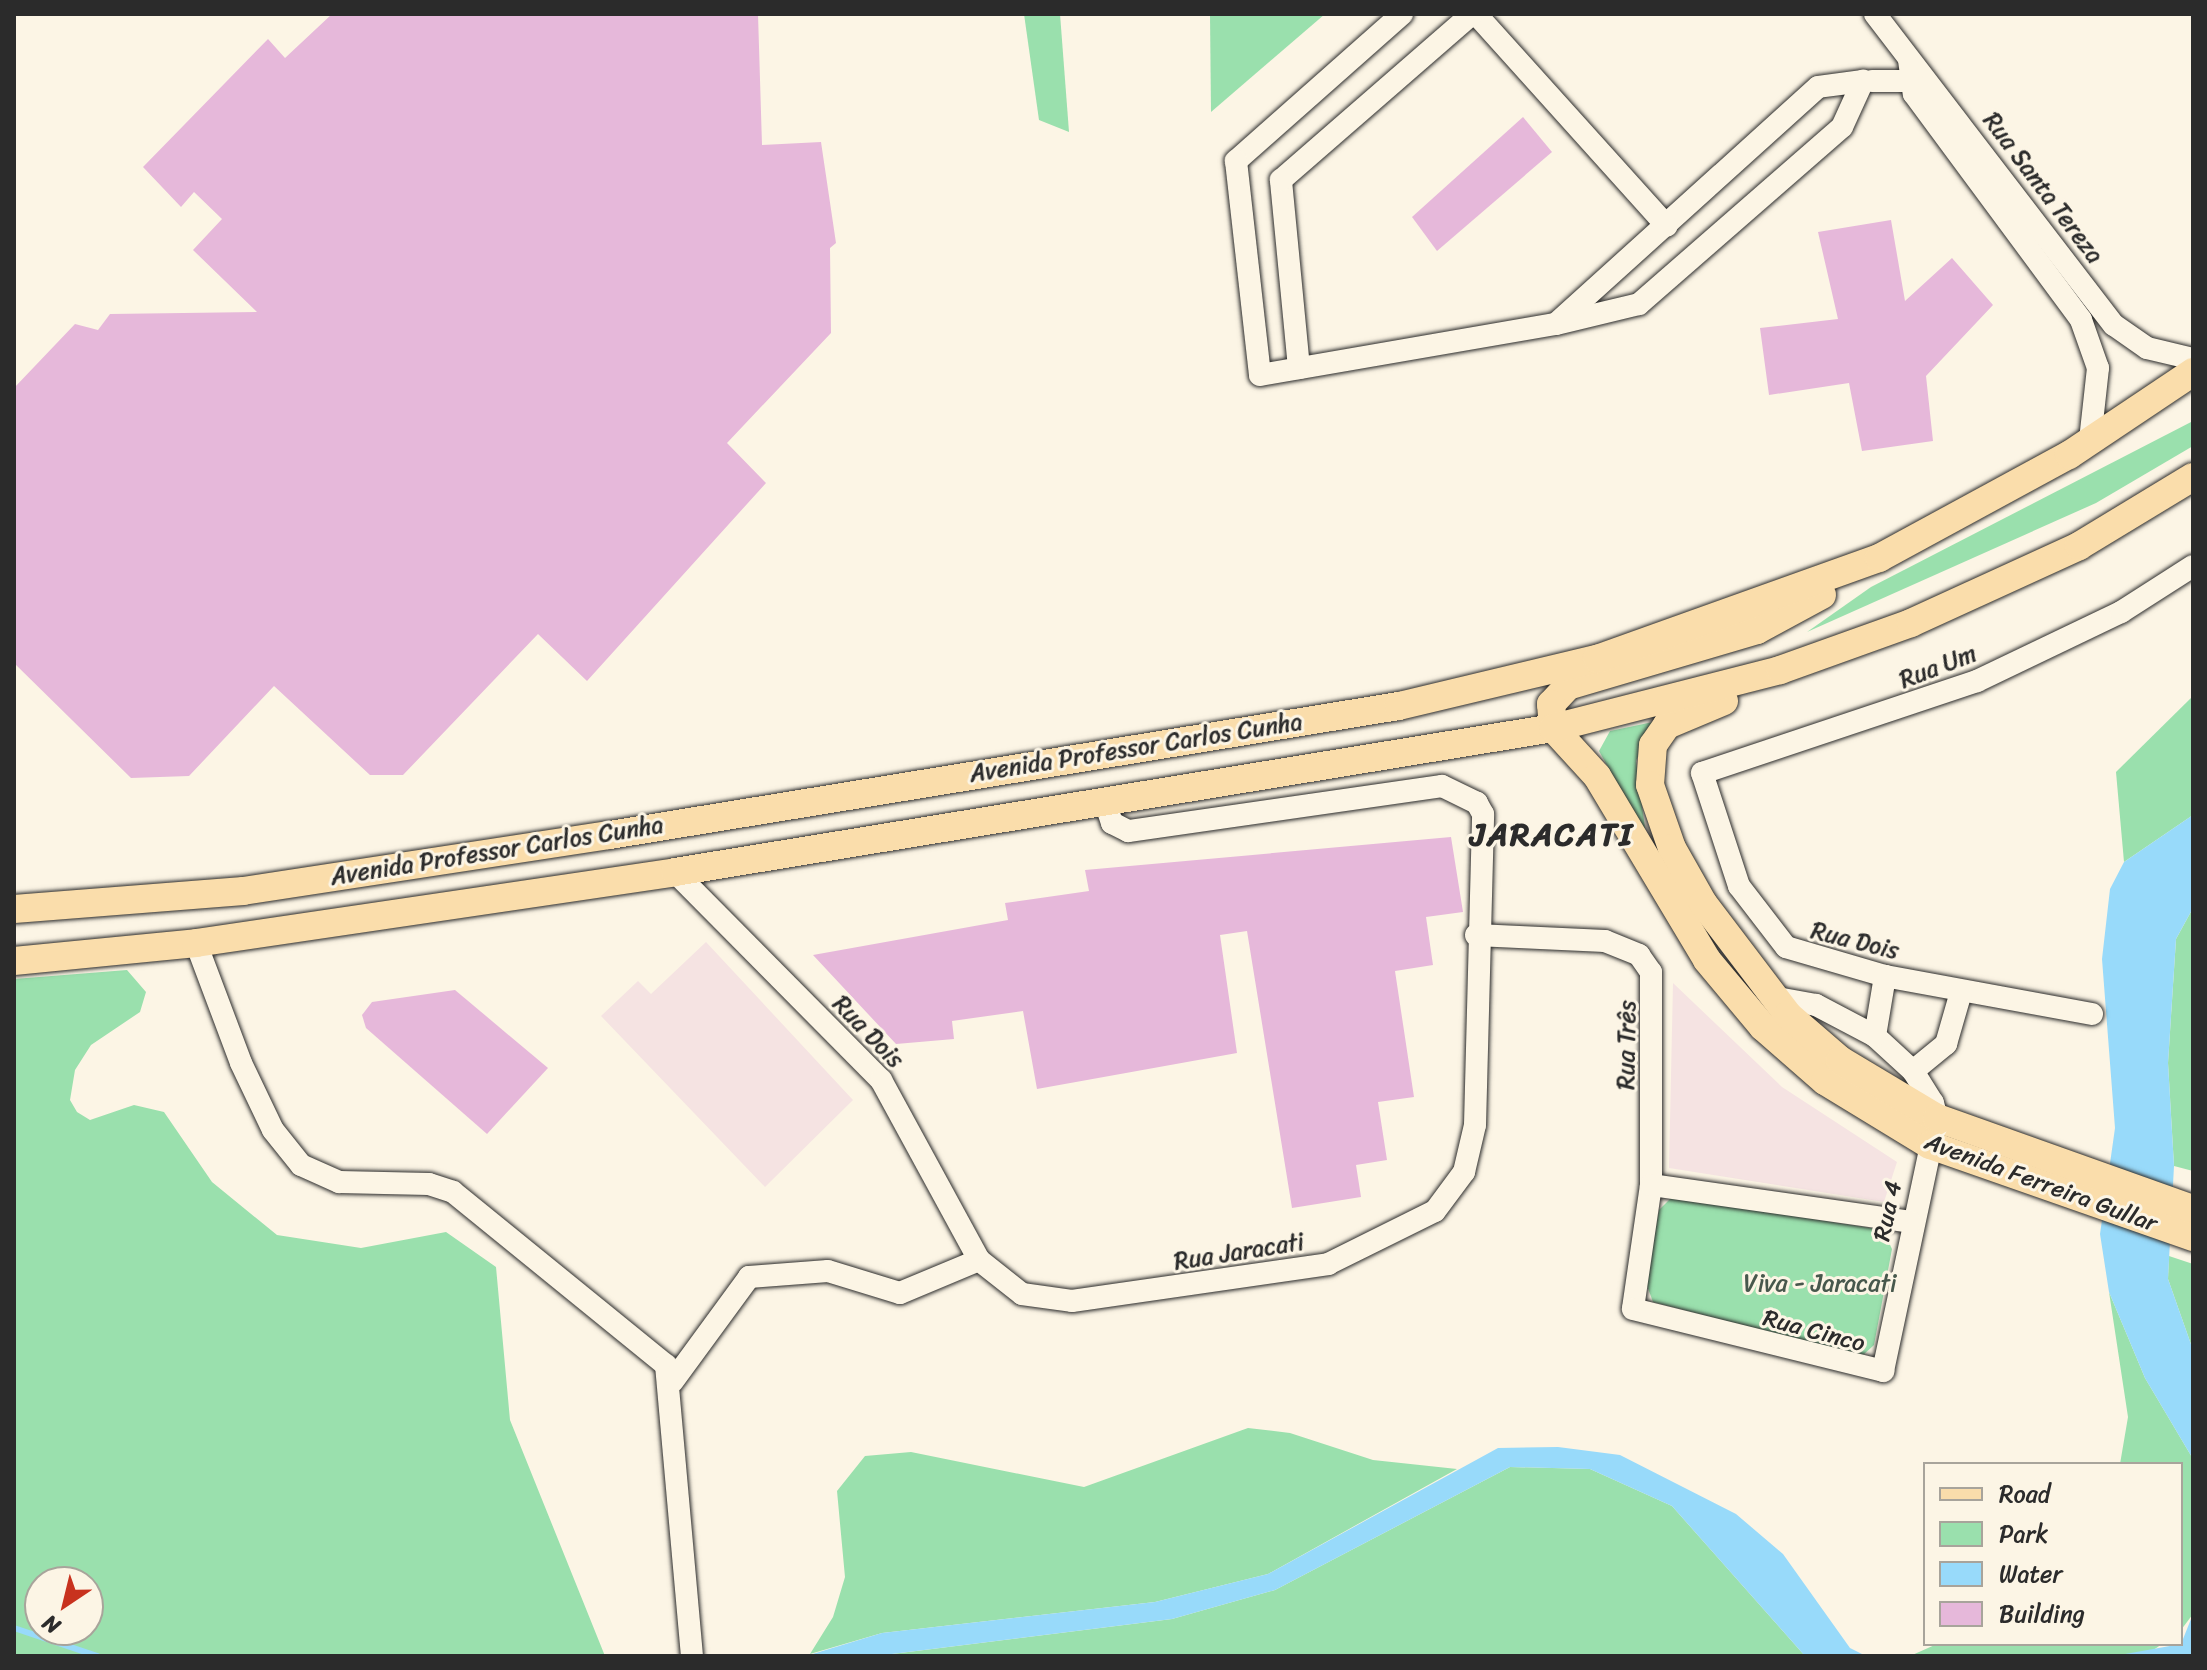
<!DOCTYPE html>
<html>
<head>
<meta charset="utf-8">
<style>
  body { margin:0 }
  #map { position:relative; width:2207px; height:1670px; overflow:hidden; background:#fcf5e5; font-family:Sriracha,sans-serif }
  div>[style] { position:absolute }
  .built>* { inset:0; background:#f5e3e2 }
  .green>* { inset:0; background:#9ae0ad }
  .water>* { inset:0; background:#98dafa }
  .stream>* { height:6px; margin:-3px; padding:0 3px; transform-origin:3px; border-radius:3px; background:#98dafa }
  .building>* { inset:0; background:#e6b8da }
  .roads { filter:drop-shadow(0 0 2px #2b2b2b) drop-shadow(0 0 2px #2b2b2b) }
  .minor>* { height:22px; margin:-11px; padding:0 11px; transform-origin:11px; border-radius:11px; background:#fcf5e5 }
  .major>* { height:28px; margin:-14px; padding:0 14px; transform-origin:14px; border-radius:14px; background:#faddab }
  span { translate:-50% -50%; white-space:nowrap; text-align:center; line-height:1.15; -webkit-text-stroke:6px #fcf5e5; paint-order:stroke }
  .street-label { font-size:24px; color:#2b2b2b }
  .park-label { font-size:24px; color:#47584c }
  .district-label { font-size:32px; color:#2b2b2b; font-weight:700; letter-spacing:2px }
  .frame { position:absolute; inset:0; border:16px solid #2b2b2b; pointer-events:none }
  .legend { position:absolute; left:1923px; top:1462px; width:260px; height:184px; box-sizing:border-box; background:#fcf5e5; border:2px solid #a8a49b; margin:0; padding:10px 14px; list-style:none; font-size:24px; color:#2b2b2b }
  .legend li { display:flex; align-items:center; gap:16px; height:40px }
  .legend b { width:40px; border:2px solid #a8a49b }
  .north { position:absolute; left:24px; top:1566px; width:80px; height:80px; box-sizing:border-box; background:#fcf5e5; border:2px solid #a8a49b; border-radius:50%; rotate:215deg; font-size:22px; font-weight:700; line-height:32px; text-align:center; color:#2b2b2b }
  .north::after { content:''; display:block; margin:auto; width:28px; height:36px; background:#c8321e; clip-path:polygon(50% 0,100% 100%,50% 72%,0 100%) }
</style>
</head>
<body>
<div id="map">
  <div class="built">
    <div style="clip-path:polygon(706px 942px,853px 1100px,765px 1187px,601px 1016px,638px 981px,651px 994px)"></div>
    <div style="clip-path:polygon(1673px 983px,1782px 1087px,1897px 1162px,1884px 1202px,1669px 1168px)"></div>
  </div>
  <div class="green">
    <div style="clip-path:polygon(1024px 14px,1060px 14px,1069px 132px,1039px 120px)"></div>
    <div style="clip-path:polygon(1210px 14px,1325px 14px,1211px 112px)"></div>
    <div style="clip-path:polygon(2193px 421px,2193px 446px,2096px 503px,1807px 632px,1871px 587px)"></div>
    <div style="clip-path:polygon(2193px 696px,2193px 815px,2124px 862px,2116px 772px)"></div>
    <div style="clip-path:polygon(1653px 722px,1636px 761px,1646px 835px,1599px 751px,1610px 731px)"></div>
    <div style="clip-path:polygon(2193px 908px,2193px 1171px,2174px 1166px,2168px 1063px,2176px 939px)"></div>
    <div style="clip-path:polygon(evenodd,127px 970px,146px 992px,140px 1012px,91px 1045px,75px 1070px,70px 1100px,77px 1112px,90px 1120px,134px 1105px,164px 1112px,212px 1182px,277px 1235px,361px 1248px,446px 1232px,496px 1267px,510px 1420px,605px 1656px,14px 1656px,14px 979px,127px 970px,40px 1582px,88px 1582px,88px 1630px,40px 1630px,40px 1582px)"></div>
    <div style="clip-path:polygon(1672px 1197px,1883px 1230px,1892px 1249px,1874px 1345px,1862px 1356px,1653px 1302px,1646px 1283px,1659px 1210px)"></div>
    <div style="clip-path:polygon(2169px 1256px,2193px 1264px,2193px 1350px,2168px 1279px)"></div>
    <div style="clip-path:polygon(2109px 1292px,2145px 1378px,2193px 1459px,2193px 1614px,2181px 1630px,2181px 1464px,2120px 1464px,2128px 1417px)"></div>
    <div style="clip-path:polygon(1248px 1428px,1290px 1433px,1373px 1460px,1457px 1469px,1268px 1574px,1155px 1602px,882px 1633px,810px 1654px,833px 1617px,845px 1577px,837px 1491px,865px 1456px,911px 1452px,1084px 1487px)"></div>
    <div style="clip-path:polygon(1510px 1467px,1590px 1469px,1672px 1506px,1805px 1656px,876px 1656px,1172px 1619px,1275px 1590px)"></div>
    <div style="clip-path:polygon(1937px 1644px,2162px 1644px,2149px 1653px,2114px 1656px,1910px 1656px)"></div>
  </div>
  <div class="water">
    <div style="clip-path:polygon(2193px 815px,2193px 908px,2176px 939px,2168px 1063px,2174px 1166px,2168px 1279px,2193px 1350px,2193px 1459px,2145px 1378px,2109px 1292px,2100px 1234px,2115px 1128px,2102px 959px,2110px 889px,2124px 862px)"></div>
    <div style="clip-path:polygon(1558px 1447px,1620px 1455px,1736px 1514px,1783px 1554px,1850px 1648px,1866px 1656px,1805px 1656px,1672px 1506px,1590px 1469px,1510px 1467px,1275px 1590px,1172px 1619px,876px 1656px,806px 1656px,882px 1633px,1155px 1602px,1268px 1574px,1498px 1448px)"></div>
    <div style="clip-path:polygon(2193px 1614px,2193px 1656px,2114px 1656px,2181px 1644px)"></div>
  </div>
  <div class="stream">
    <div style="left:14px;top:1628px;width:88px;rotate:18.6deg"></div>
  </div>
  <div class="building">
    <div style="clip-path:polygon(332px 14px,758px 14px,762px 145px,821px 142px,836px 243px,830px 248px,831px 333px,727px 443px,766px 483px,587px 681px,538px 634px,403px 775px,370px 775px,274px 686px,189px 776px,131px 778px,14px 663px,14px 388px,75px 324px,98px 330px,110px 314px,257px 312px,193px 250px,222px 219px,194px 192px,181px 207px,143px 167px,268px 39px,285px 58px)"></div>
    <div style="clip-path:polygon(1523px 117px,1552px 152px,1437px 251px,1412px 217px)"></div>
    <div style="clip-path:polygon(1891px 220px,1905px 301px,1952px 258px,1993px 305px,1926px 376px,1933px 441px,1862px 451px,1849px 383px,1769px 395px,1760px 328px,1838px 319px,1818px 232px)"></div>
    <div style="clip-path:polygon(1451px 837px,1463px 912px,1426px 917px,1433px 965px,1395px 971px,1414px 1097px,1378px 1102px,1387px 1160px,1356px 1165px,1361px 1197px,1292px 1208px,1247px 931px,1220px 935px,1237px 1053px,1037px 1089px,1023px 1011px,952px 1021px,954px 1039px,896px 1044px,813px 955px,1008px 920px,1005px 903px,1089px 891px,1085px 870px)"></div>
    <div style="clip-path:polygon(455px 990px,548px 1068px,487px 1134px,366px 1028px,362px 1015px,372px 1002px)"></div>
  </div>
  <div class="roads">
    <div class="minor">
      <div style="left:1402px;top:14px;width:222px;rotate:138.5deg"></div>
      <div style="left:1236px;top:161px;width:215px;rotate:83.6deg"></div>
      <div style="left:1260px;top:375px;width:300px;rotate:-9.8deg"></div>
      <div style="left:1556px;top:324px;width:85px;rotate:-13.5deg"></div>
      <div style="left:1639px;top:304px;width:269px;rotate:-41.1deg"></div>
      <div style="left:1842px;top:127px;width:51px;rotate:-65.5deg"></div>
      <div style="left:1863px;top:81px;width:45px;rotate:172.4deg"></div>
      <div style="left:1818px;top:87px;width:353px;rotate:137.9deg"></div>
      <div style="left:1476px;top:14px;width:285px;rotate:48deg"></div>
      <div style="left:1875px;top:14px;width:392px;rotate:52.5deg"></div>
      <div style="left:2114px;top:325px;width:40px;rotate:34.9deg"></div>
      <div style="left:2147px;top:348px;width:47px;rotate:13.4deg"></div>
      <div style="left:1909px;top:60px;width:34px;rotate:82deg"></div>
      <div style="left:1914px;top:94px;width:281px;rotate:53.5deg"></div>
      <div style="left:2081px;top:320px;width:51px;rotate:70.5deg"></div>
      <div style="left:2098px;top:368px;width:72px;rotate:96.3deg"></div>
      <div style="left:1872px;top:81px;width:36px"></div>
      <div style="left:1299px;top:368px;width:189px;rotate:-95.5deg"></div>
      <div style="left:1281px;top:180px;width:253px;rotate:-41deg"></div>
      <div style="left:675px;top:872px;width:293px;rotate:45.3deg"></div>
      <div style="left:881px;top:1080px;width:205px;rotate:61.4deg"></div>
      <div style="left:979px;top:1260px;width:55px;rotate:38.3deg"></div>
      <div style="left:1022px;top:1294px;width:50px;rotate:8deg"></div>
      <div style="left:1072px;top:1301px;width:259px;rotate:-8.2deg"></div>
      <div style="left:1328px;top:1264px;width:119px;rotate:-26.4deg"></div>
      <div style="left:1435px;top:1211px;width:49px;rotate:-53.4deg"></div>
      <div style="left:1464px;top:1172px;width:48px;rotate:-76.8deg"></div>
      <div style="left:1475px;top:1125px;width:311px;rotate:-88.5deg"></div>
      <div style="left:1483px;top:814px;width:13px;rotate:-119deg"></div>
      <div style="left:1477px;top:803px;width:39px;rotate:-154deg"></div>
      <div style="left:1442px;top:786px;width:317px;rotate:171.8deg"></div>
      <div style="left:1128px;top:831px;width:18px;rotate:-153deg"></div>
      <div style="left:1112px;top:823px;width:20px;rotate:-108deg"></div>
      <div style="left:1476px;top:935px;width:129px;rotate:2.7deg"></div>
      <div style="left:1605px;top:941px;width:37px;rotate:22deg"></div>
      <div style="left:1639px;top:955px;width:21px;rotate:55deg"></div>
      <div style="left:1651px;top:972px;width:213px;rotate:90deg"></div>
      <div style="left:1651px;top:1185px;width:125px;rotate:98.3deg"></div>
      <div style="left:1633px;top:1309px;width:258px;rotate:13.9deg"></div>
      <div style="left:1883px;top:1371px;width:259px;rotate:-78deg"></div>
      <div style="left:1937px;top:1118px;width:16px;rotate:-105deg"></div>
      <div style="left:1933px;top:1103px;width:38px;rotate:-122deg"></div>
      <div style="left:1913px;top:1071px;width:52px;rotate:-137.4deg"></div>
      <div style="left:1875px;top:1036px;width:67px;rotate:-152.3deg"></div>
      <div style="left:1816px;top:1005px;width:45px;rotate:-169.7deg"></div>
      <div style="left:196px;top:943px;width:128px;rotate:69.4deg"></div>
      <div style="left:241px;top:1063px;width:74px;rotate:64.5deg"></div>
      <div style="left:273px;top:1130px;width:45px;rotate:51.3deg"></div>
      <div style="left:301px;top:1165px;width:42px;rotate:24.1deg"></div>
      <div style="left:339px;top:1182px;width:90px;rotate:1.3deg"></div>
      <div style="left:429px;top:1184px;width:25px;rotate:18deg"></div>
      <div style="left:453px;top:1192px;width:274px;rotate:39.1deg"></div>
      <div style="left:666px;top:1365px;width:292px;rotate:84.9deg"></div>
      <div style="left:2092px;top:1014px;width:210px;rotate:-169.6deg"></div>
      <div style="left:1885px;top:976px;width:103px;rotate:-163.7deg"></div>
      <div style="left:1786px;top:947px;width:77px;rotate:-127.6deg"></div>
      <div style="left:1739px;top:886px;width:119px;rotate:-108.1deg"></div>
      <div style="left:1702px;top:773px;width:290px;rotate:-18.5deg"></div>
      <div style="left:1977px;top:681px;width:160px;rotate:-25.6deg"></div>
      <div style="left:2121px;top:612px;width:85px;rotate:-32.6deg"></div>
      <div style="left:1875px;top:1036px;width:61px;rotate:-80.5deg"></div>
      <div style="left:1913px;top:1071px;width:43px;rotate:-39.3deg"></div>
      <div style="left:1946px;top:1044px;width:54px;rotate:-73.9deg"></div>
      <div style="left:1651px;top:1185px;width:262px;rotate:8.1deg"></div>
      <div style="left:673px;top:1381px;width:129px;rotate:-53.8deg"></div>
      <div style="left:749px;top:1277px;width:79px;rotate:-4.3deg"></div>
      <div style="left:828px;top:1271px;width:75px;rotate:17deg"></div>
      <div style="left:900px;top:1293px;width:86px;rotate:-22.7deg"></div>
    </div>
    <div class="major">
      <div style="left:1822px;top:595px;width:74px;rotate:151.7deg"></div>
      <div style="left:1757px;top:630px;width:197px;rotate:163.5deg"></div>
      <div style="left:1568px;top:686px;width:25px;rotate:133deg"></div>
      <div style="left:1551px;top:704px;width:24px;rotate:85deg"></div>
      <div style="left:1553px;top:728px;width:65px;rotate:47.5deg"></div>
      <div style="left:1597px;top:776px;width:214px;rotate:59.1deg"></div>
      <div style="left:1707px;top:960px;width:87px;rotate:50.1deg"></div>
      <div style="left:1763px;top:1027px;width:82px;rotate:41.1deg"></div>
      <div style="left:1825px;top:1081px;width:123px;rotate:31.4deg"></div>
      <div style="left:1930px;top:1145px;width:279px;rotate:19.3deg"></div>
      <div style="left:1724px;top:701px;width:62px;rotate:157.2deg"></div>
      <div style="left:1667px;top:725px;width:24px;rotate:125deg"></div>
      <div style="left:1653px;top:745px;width:40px;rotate:94.3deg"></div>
      <div style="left:1650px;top:785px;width:67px;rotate:70.8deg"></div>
      <div style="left:1672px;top:848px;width:63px;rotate:60.6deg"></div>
      <div style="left:1703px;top:903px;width:141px;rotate:52.8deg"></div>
      <div style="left:1788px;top:1015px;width:69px;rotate:40.9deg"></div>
      <div style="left:1840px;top:1060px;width:113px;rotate:30.9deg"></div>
      <div style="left:1937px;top:1118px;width:272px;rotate:19.6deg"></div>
      <div style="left:14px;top:909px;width:230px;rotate:-4.5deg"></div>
      <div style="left:243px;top:891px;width:371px;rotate:-8.7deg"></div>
      <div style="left:610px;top:835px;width:799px;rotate:-9.29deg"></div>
      <div style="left:1399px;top:706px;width:204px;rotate:-13.4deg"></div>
      <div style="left:1597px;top:659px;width:300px;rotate:-19.7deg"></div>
      <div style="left:1879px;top:558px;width:216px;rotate:-28.5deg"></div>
      <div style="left:2069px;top:455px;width:149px;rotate:-33.8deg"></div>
      <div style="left:14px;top:961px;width:183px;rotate:-5.6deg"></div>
      <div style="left:196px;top:943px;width:484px;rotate:-8.4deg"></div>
      <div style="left:675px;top:872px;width:890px;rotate:-9.31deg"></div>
      <div style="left:1553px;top:728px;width:234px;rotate:-14.3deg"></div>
      <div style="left:1780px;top:670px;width:139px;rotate:-19.7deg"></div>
      <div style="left:1911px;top:623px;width:185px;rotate:-24.6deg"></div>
      <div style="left:2079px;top:546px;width:133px;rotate:-31.2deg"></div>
    </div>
  </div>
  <div class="street-label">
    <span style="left:2043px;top:188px;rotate:53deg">Rua Santa Tereza</span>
    <span style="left:1938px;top:667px;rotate:-21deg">Rua Um</span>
    <span style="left:1136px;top:748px;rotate:-9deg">Avenida Professor Carlos Cunha</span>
    <span style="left:497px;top:851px;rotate:-9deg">Avenida Professor Carlos Cunha</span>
    <span style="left:1855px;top:941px;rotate:14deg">Rua Dois</span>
    <span style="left:868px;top:1032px;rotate:46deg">Rua Dois</span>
    <span style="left:1627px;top:1045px;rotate:-89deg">Rua Três</span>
    <span style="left:2041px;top:1183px;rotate:20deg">Avenida Ferreira Gullar</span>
    <span style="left:1888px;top:1211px;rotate:-78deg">Rua 4</span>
    <span style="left:1239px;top:1252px;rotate:-9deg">Rua Jaracati</span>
    <span style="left:1814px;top:1331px;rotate:15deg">Rua Cinco</span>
  </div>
  <div class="park-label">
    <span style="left:1820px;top:1284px">Viva - Jaracati</span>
  </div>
  <div class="district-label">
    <span style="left:1552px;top:835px">JARACATI</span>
  </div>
  <div class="frame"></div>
  <ul class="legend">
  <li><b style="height:10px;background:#faddab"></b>Road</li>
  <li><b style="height:22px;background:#9ae0ad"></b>Park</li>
  <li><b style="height:22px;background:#98dafa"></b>Water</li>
  <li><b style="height:22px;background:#e6b8da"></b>Building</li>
  </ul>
  <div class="north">N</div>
</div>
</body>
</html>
